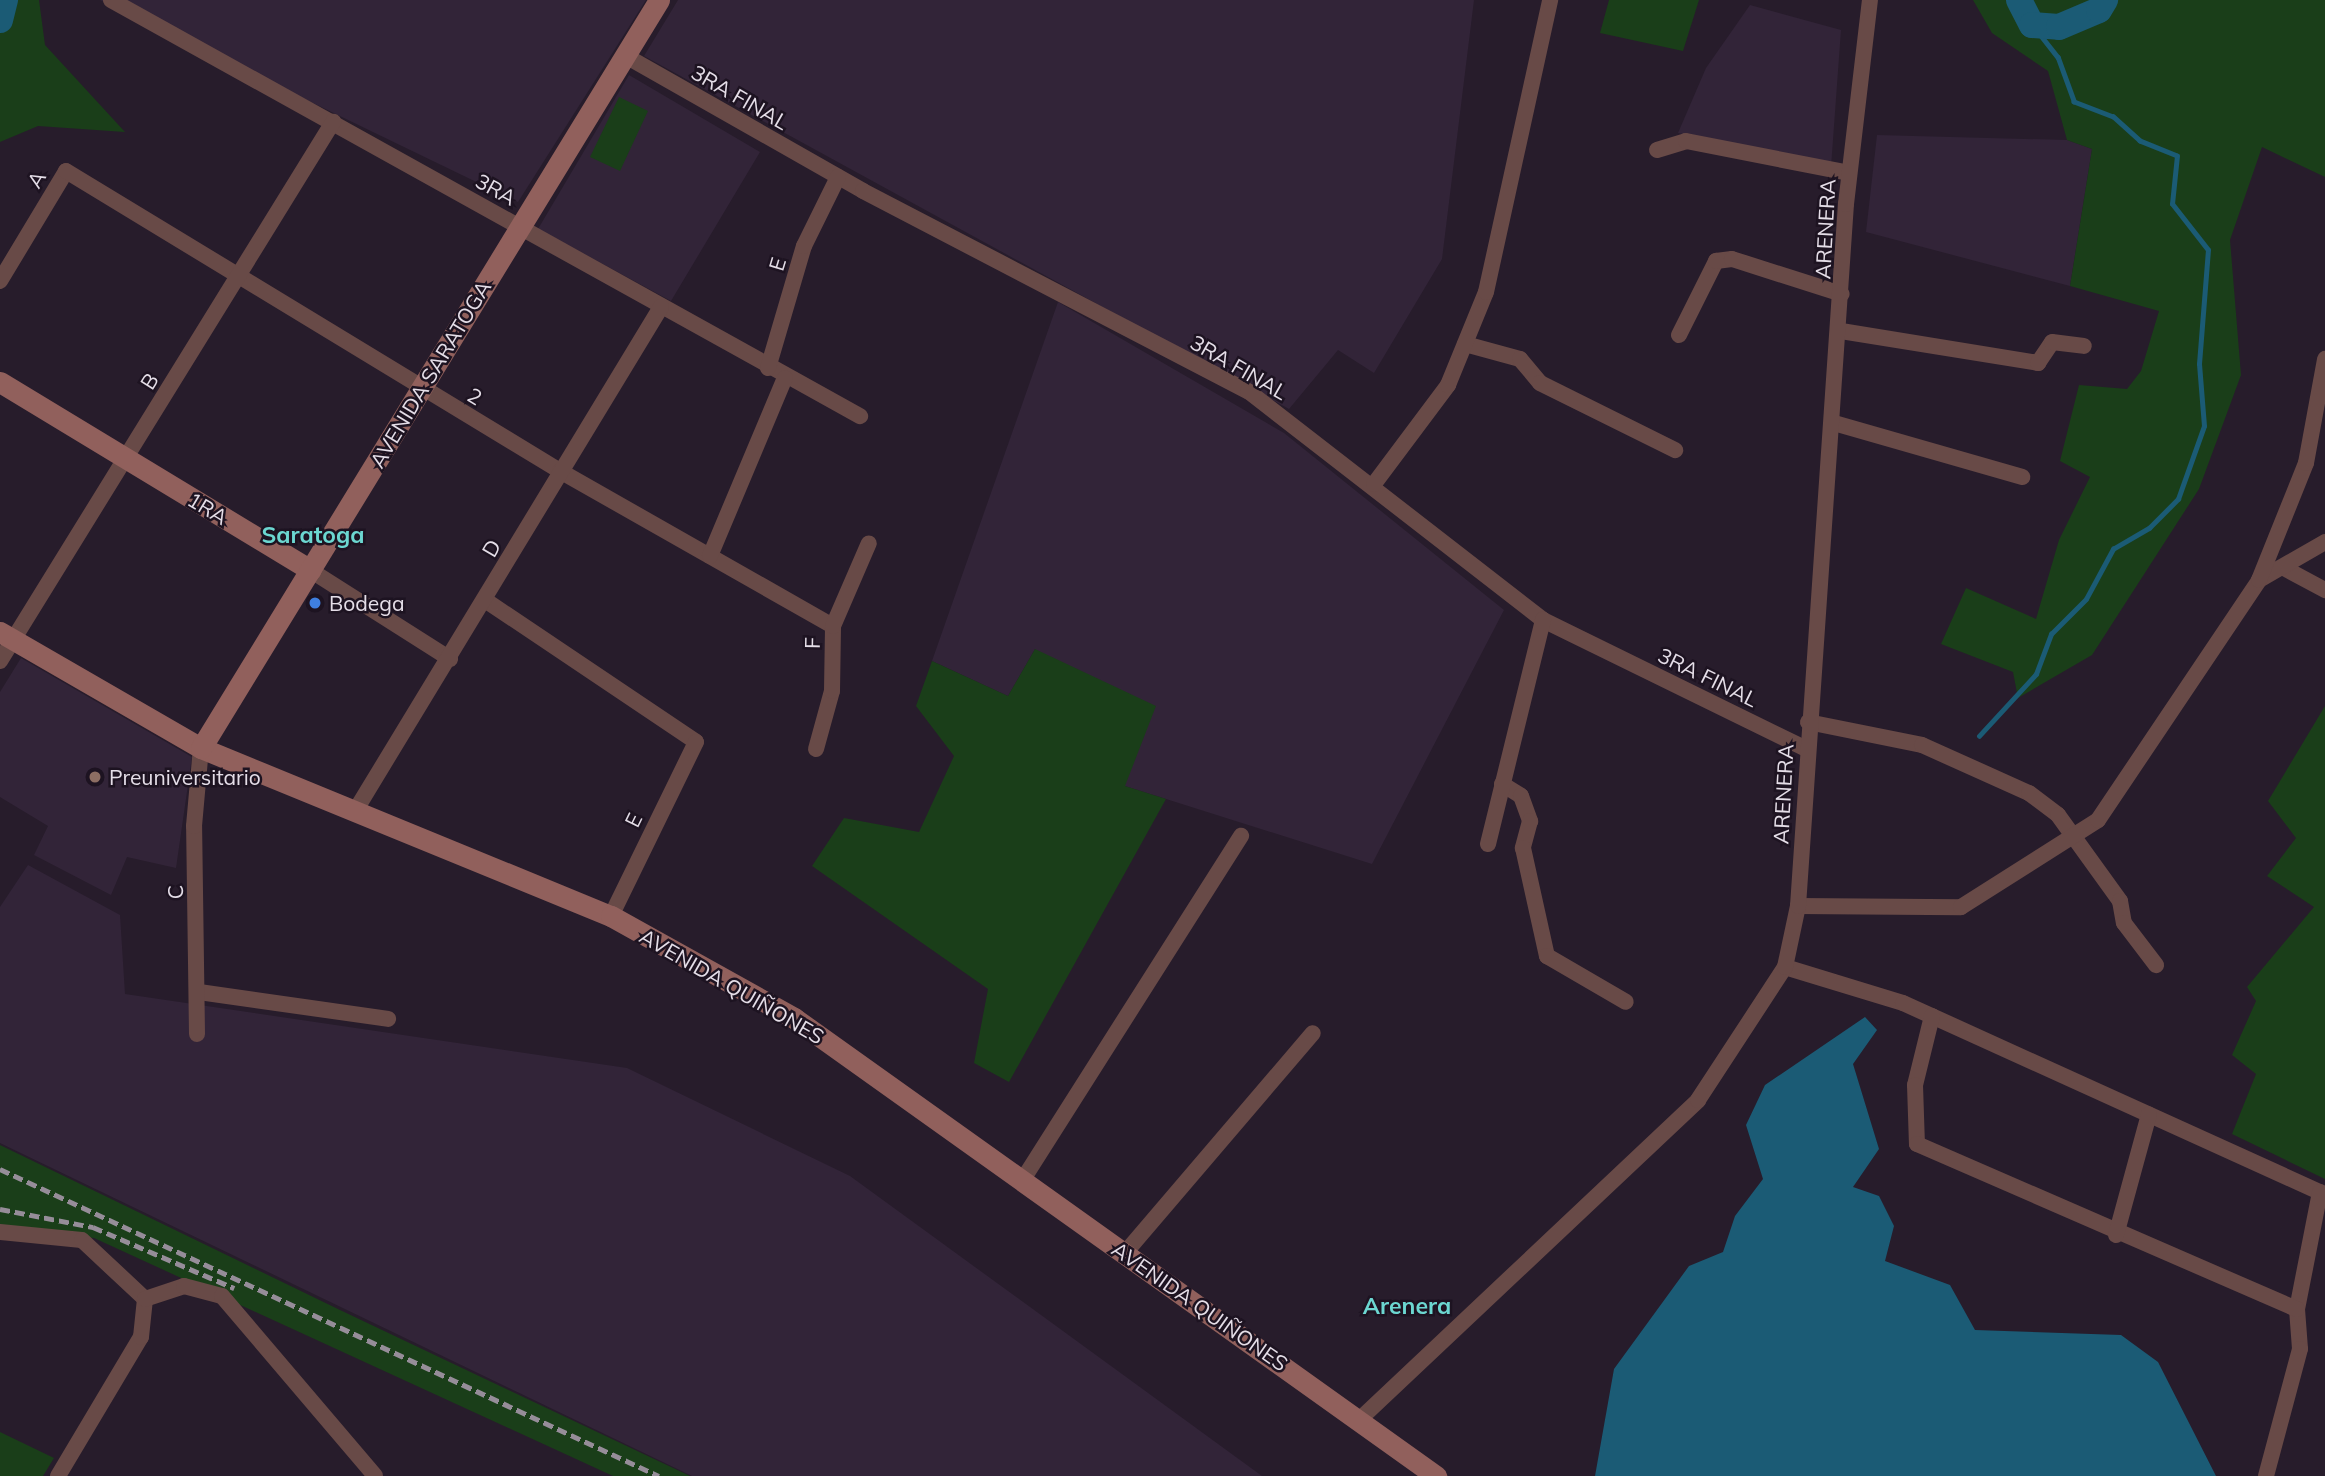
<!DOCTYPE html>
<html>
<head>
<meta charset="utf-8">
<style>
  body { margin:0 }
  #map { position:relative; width:2325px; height:1476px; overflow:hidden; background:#271c2b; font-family:Mulish,sans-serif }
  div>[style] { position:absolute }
  .built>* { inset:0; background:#322438 }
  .green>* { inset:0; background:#1a3e19 }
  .water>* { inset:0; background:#1b5b75 }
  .stream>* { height:4.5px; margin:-2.25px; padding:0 2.25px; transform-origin:2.25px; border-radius:2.25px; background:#1b5b75 }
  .river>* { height:26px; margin:-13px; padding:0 13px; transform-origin:13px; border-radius:13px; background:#1b5b75 }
  .street>* { height:16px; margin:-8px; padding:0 8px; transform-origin:8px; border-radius:8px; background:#684a47 }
  .secondary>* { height:21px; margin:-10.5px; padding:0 10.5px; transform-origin:10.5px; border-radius:10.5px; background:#91605c }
  .rail>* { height:4.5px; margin-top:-2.25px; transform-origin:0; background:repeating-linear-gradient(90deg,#968d99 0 10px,transparent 0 15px) }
  .dots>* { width:19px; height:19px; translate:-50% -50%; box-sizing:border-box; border:4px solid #1d1321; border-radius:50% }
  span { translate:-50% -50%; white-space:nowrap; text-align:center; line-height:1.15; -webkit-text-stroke:5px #1d1321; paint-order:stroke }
  .street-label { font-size:21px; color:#e5dee8 }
  .poi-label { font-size:21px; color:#e5dee8 }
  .left { translate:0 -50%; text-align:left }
  .neighbourhood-label { font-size:23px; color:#6cd7d1; font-weight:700 }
</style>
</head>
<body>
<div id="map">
  <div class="built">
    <div style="clip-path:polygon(100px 0,646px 0,518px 202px)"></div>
    <div style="clip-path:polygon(678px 0,1474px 0,1442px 259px,1374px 373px,1338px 350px,1289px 409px,644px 56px)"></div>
    <div style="clip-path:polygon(1750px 5px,1841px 30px,1831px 167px,1678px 133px,1706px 68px)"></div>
    <div style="clip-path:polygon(629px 75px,760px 152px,671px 301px,538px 229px)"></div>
    <div style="clip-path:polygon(1877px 135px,2067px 140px,2092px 149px,2070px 286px,1866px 232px)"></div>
    <div style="clip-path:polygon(1058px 302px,1284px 433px,1504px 610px,1372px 864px,1125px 786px,1035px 649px,1008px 696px,932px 661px)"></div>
    <div style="clip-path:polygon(21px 658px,192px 757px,176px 868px,127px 857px,111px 895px,34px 855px,48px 826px,0 797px,0 692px)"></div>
    <div style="clip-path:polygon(28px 865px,120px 915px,125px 994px,627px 1068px,850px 1176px,1262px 1476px,692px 1476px,0 1143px,0 907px)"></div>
  </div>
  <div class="green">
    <div style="clip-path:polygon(0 0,39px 0,45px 45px,125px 132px,38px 126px,0 142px)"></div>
    <div style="clip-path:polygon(1609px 0,1699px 0,1683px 51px,1600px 33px)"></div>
    <div style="clip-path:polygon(1973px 0,2325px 0,2325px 177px,2262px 147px,2230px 240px,2241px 375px,2199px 489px,2092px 655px,2018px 698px,2013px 672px,1941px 644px,1966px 588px,2036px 619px,2059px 540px,2090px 477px,2060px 461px,2079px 385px,2127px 389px,2141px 371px,2159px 311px,2070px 286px,2092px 149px,2067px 140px,2048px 71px,1992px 33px)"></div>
    <div style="clip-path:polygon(619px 97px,648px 111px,620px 171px,590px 157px)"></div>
    <div style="clip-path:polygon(1035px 649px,1156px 706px,1125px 786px,1166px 799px,1009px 1082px,974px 1063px,988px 989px,812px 866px,844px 818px,919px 832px,954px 756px,916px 706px,932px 661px,1008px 696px)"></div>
    <div style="clip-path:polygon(2325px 706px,2325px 1179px,2232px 1134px,2256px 1074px,2232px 1055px,2256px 1001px,2247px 987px,2314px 907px,2267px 876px,2296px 838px,2268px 801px)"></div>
    <div style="clip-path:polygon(0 1145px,340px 1310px,690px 1476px,613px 1476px,94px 1238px,0 1230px)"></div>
    <div style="clip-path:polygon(0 1432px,54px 1458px,43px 1476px,0 1476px)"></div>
  </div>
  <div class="water">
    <div style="clip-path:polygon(1865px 1017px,1877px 1030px,1853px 1064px,1879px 1149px,1853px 1187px,1879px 1196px,1894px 1226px,1885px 1261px,1950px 1285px,1975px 1330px,2121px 1335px,2158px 1362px,2216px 1476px,1595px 1476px,1614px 1369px,1689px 1266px,1723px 1252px,1735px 1216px,1763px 1179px,1746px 1125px,1765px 1085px)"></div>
  </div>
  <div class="stream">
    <div style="left:1979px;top:736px;width:84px;rotate:-47.4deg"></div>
    <div style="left:2036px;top:674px;width:43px;rotate:-69.4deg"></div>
    <div style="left:2051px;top:634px;width:49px;rotate:-45deg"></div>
    <div style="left:2086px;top:599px;width:57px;rotate:-61.6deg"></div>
    <div style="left:2113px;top:549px;width:42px;rotate:-30.3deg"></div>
    <div style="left:2149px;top:528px;width:41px;rotate:-45deg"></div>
    <div style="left:2178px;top:499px;width:77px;rotate:-70.4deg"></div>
    <div style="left:2204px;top:426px;width:62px;rotate:-94.6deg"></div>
    <div style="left:2199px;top:364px;width:114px;rotate:-85.5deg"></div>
    <div style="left:2208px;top:250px;width:58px;rotate:-128deg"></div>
    <div style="left:2172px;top:204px;width:48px;rotate:-84.1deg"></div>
    <div style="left:2177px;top:156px;width:40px;rotate:-158deg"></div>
    <div style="left:2140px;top:141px;width:36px;rotate:-138deg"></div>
    <div style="left:2113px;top:117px;width:42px;rotate:-159deg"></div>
    <div style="left:2074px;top:102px;width:47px;rotate:-110deg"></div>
    <div style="left:2058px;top:58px;width:42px;rotate:-128.2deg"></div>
  </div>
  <div class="river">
    <div style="left:2019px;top:0;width:28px;rotate:63deg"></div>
    <div style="left:2032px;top:25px;width:27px;rotate:4deg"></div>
    <div style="left:2059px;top:27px;width:43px;rotate:-23deg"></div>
    <div style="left:2099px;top:10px;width:12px;rotate:-59deg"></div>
    <div style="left:0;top:20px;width:21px;rotate:-76deg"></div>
  </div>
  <div class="street">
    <div style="left:111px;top:0;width:857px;rotate:29.05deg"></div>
    <div style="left:624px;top:55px;width:275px;rotate:29.6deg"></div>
    <div style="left:863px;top:191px;width:434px;rotate:27.5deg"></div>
    <div style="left:1248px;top:391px;width:373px;rotate:37.8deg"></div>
    <div style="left:1543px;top:620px;width:295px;rotate:26.1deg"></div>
    <div style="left:1657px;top:150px;width:30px;rotate:-17deg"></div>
    <div style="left:1686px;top:141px;width:166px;rotate:11.1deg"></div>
    <div style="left:0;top:281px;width:128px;rotate:-59deg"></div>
    <div style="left:66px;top:171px;width:578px;rotate:31.27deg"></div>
    <div style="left:560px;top:471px;width:314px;rotate:29.6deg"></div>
    <div style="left:1841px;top:331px;width:200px;rotate:9.2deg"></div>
    <div style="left:2038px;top:363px;width:25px;rotate:-56deg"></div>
    <div style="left:2052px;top:342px;width:32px;rotate:7deg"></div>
    <div style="left:1679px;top:335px;width:83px;rotate:-63.4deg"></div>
    <div style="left:1716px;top:261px;width:16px;rotate:-7deg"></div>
    <div style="left:1732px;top:259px;width:115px;rotate:17.7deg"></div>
    <div style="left:1465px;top:344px;width:57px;rotate:15.3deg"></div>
    <div style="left:1520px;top:359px;width:31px;rotate:50deg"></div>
    <div style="left:1540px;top:383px;width:151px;rotate:26.4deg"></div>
    <div style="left:768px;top:368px;width:127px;rotate:-73.6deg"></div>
    <div style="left:804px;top:246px;width:77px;rotate:-63.8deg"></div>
    <div style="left:1834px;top:423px;width:196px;rotate:16deg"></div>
    <div style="left:1374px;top:484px;width:124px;rotate:-53.2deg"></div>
    <div style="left:1448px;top:385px;width:100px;rotate:-67.8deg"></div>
    <div style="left:1486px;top:292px;width:299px;rotate:-77.6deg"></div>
    <div style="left:710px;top:556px;width:193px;rotate:-67.2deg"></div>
    <div style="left:2284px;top:568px;width:47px;rotate:28.2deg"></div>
    <div style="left:310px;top:570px;width:166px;rotate:32.4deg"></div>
    <div style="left:2259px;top:580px;width:76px;rotate:-29.9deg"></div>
    <div style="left:485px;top:600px;width:254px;rotate:33.9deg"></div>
    <div style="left:696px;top:742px;width:194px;rotate:116deg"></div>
    <div style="left:0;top:661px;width:634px;rotate:-58.29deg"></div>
    <div style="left:1808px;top:722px;width:116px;rotate:11.4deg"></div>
    <div style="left:1922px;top:745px;width:117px;rotate:24.2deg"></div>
    <div style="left:2029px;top:793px;width:36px;rotate:37deg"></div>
    <div style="left:2058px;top:815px;width:106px;rotate:54.2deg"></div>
    <div style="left:2120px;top:901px;width:22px;rotate:80deg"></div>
    <div style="left:2124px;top:923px;width:53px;rotate:52.7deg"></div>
    <div style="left:816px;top:749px;width:60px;rotate:-74.6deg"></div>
    <div style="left:832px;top:691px;width:65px;rotate:-89.1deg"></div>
    <div style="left:833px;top:626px;width:90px;rotate:-66.6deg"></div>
    <div style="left:1502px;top:784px;width:22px;rotate:32deg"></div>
    <div style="left:1521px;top:796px;width:27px;rotate:70deg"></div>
    <div style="left:1530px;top:821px;width:28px;rotate:105deg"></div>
    <div style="left:1523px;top:848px;width:111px;rotate:77.5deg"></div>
    <div style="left:1547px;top:956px;width:91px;rotate:30.2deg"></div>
    <div style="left:357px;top:808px;width:586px;rotate:-58.75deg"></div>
    <div style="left:1488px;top:844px;width:231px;rotate:-76.2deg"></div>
    <div style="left:1798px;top:906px;width:163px;rotate:0.4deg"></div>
    <div style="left:1961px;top:907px;width:162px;rotate:-32.4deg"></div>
    <div style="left:2098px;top:820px;width:289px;rotate:-56.1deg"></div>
    <div style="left:2259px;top:580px;width:126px;rotate:-68.1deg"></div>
    <div style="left:2306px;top:463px;width:106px;rotate:-79.6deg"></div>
    <div style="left:1785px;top:967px;width:123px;rotate:17deg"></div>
    <div style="left:1903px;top:1003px;width:458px;rotate:24.4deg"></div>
    <div style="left:2320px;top:1192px;width:119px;rotate:101.1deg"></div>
    <div style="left:2297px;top:1309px;width:40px;rotate:85.7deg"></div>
    <div style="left:2300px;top:1349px;width:131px;rotate:105deg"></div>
    <div style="left:199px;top:992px;width:191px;rotate:8.1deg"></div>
    <div style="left:1932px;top:1016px;width:71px;rotate:103.8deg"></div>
    <div style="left:1915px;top:1085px;width:59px;rotate:88.1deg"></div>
    <div style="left:1917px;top:1144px;width:414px;rotate:23.5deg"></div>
    <div style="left:197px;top:1034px;width:208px;rotate:-90.8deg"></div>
    <div style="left:194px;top:826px;width:78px;rotate:-84.9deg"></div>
    <div style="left:1022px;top:1181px;width:409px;rotate:-57.6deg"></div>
    <div style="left:0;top:1232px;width:82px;rotate:5.6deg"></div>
    <div style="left:82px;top:1240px;width:86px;rotate:43.1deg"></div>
    <div style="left:2116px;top:1235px;width:125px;rotate:-74.7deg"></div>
    <div style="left:1125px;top:1253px;width:289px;rotate:-49.5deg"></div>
    <div style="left:1359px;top:1420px;width:466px;rotate:-43.3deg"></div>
    <div style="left:1698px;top:1100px;width:159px;rotate:-56.8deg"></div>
    <div style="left:1785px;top:967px;width:62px;rotate:-78deg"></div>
    <div style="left:1798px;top:906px;width:704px;rotate:-86.09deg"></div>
    <div style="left:1846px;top:204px;width:205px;rotate:-83.3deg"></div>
    <div style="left:58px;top:1476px;width:162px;rotate:-59.2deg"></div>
    <div style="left:141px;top:1337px;width:38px;rotate:-84deg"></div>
    <div style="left:145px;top:1299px;width:41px;rotate:-18.4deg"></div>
    <div style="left:184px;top:1286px;width:39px;rotate:15deg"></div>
    <div style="left:222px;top:1296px;width:236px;rotate:49.6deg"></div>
  </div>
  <div class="secondary">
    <div style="left:0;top:382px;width:363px;rotate:31.2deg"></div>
    <div style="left:0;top:632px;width:232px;rotate:30deg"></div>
    <div style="left:201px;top:748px;width:443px;rotate:22.3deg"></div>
    <div style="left:611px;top:916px;width:210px;rotate:29.1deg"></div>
    <div style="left:794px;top:1018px;width:789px;rotate:35.5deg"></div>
    <div style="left:201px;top:748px;width:877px;rotate:-58.52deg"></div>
  </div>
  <div class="rail">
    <div style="left:0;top:1169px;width:727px;rotate:24.98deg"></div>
    <div style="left:0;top:1209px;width:95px;rotate:11deg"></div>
    <div style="left:93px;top:1227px;width:154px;rotate:23.4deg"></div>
  </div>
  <div class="dots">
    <div style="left:315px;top:603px;background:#3f7fe0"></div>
    <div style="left:95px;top:777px;background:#8d6e63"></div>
  </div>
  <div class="street-label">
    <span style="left:740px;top:97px;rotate:30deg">3RA FINAL</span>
    <span style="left:36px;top:179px;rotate:-59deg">A</span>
    <span style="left:496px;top:189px;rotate:29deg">3RA</span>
    <span style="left:1825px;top:229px;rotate:-87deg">ARENERA</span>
    <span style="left:777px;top:264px;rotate:-73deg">E</span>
    <span style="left:1239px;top:367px;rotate:30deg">3RA FINAL</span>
    <span style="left:430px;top:374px;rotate:-59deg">AVENIDA SARATOGA</span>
    <span style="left:149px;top:381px;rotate:-58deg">B</span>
    <span style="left:475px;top:396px;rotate:31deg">2</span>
    <span style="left:208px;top:508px;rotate:31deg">1RA</span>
    <span style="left:491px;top:548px;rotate:-60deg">D</span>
    <span style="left:812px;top:643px;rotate:-89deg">F</span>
    <span style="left:1708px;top:677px;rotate:26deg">3RA FINAL</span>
    <span style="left:1783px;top:794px;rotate:-87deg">ARENERA</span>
    <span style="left:633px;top:820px;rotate:-64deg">E</span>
    <span style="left:175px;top:892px;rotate:-92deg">C</span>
    <span style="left:732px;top:986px;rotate:30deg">AVENIDA QUIÑONES</span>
    <span style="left:1200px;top:1306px;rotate:35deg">AVENIDA QUIÑONES</span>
  </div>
  <div class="poi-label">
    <span class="left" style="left:329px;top:603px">Bodega</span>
    <span class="left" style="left:109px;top:777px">Preuniversitario</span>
  </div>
  <div class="neighbourhood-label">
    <span style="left:313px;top:535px">Saratoga</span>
    <span style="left:1407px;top:1306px">Arenera</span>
  </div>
</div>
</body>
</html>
